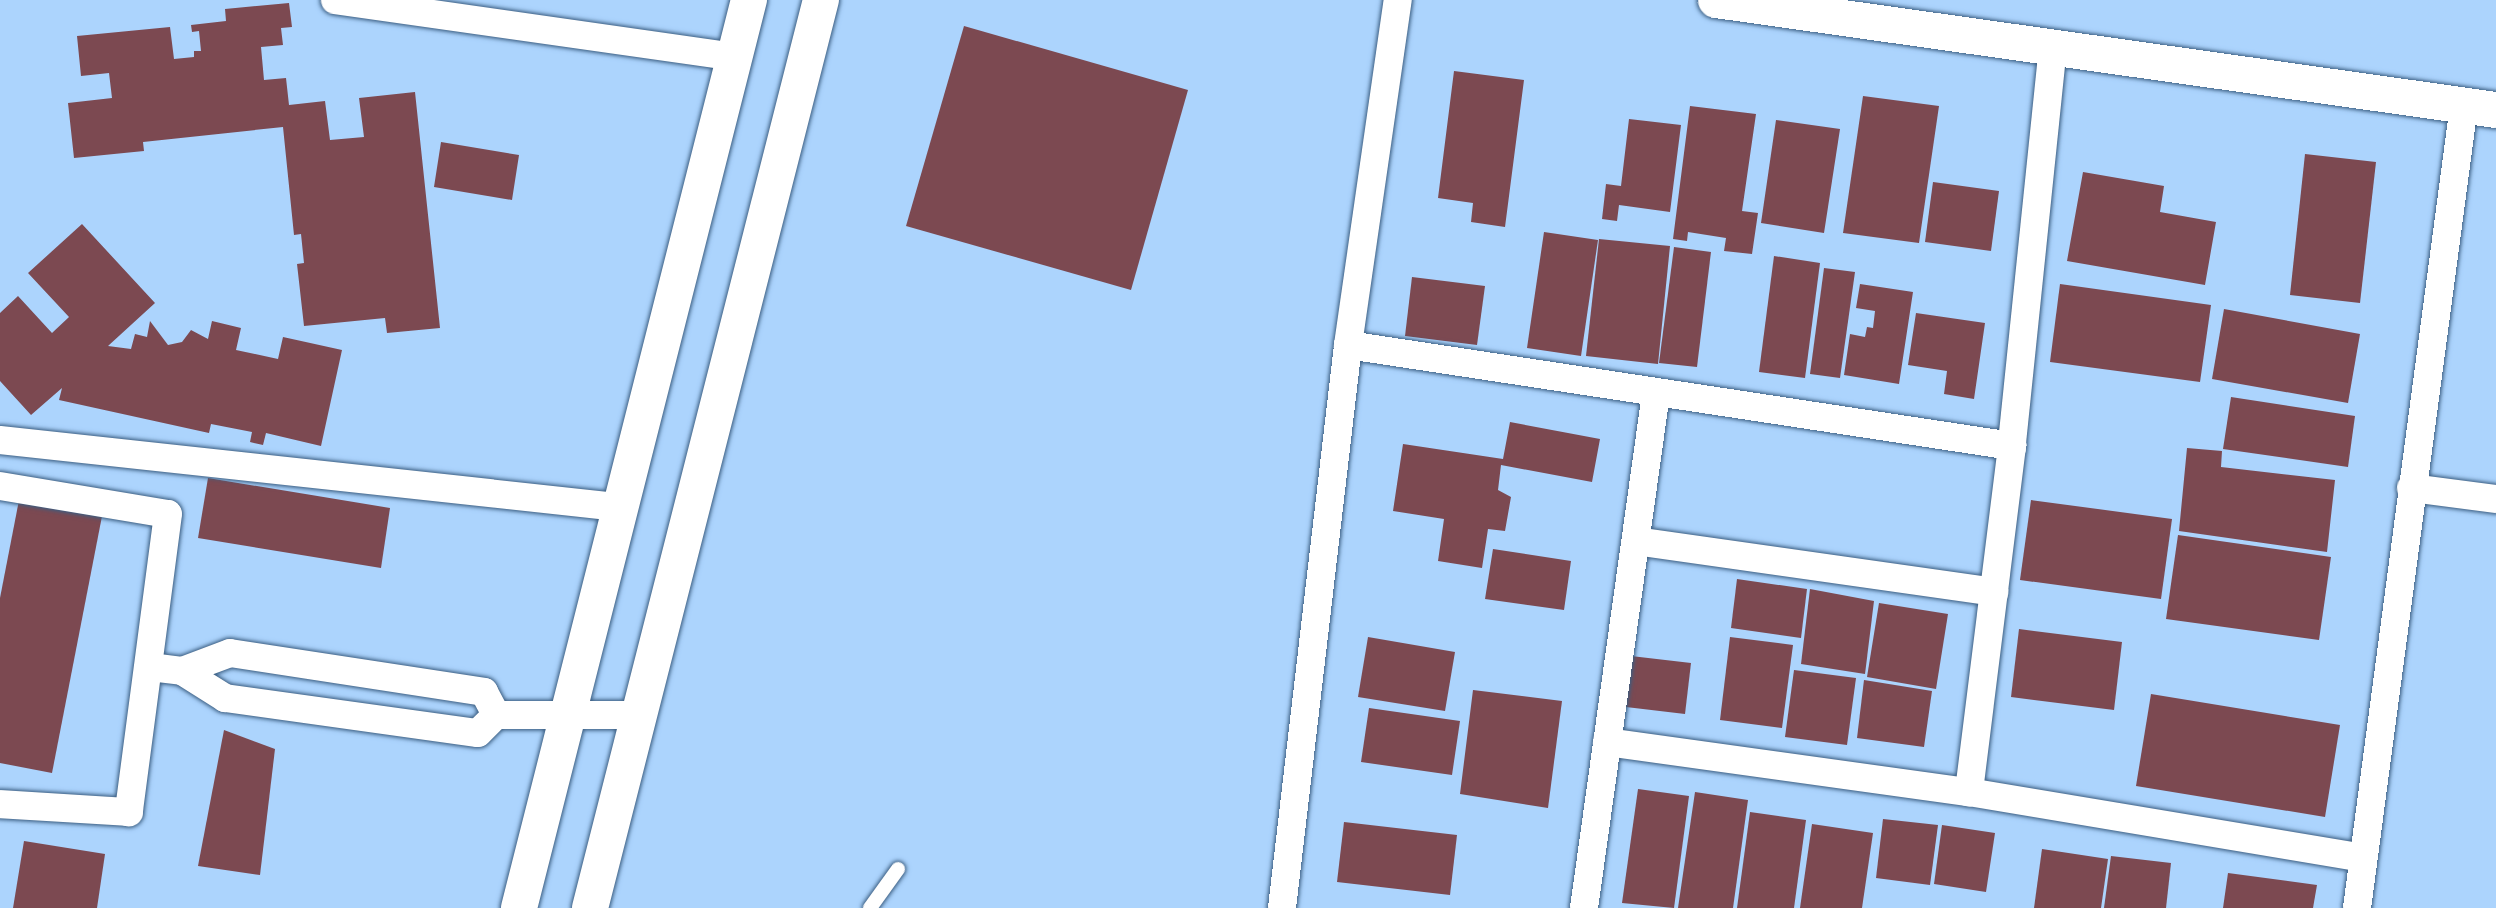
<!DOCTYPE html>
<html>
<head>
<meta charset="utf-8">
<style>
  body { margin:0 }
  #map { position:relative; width:2496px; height:908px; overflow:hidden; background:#acd4fd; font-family:"Space Grotesk",sans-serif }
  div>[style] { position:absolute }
  .building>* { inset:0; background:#7c4951 }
  .roads { filter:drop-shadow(0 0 2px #3b5e82) drop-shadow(0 0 2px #3b5e82) }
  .service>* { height:14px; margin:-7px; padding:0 7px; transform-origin:7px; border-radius:7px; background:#fff }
  .minor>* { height:28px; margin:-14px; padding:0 14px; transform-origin:14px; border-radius:14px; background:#fff }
  .tertiary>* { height:36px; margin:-18px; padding:0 18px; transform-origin:18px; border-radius:18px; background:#fff }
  span { translate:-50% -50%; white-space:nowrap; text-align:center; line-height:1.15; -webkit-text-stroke:8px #e6f2fe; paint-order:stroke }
</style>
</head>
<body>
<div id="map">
  <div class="building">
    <div style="clip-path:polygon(289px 3px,292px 27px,281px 28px,283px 45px,261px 47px,264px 80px,286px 78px,289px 105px,325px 101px,330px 140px,364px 137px,359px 98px,415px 92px,440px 328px,387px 333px,385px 318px,304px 326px,297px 264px,304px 263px,301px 234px,294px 235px,283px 127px,143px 142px,144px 151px,74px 158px,68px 103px,112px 98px,109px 73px,81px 76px,77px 36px,170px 27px,174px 59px,194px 57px,194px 51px,201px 51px,199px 31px,192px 32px,191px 25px,226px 21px,225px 9px)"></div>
    <div style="clip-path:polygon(964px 26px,1188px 90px,1131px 290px,906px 226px)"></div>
    <div style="clip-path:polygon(1454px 71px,1524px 80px,1505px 227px,1471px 222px,1473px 203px,1438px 198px)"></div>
    <div style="clip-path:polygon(1863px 96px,1939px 106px,1919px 243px,1843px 233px)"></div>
    <div style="clip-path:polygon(1690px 106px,1756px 114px,1742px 211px,1758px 213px,1752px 254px,1724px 251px,1726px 238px,1688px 232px,1687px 241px,1673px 239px)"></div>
    <div style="clip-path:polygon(1629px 119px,1681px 125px,1670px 212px,1619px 205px,1617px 221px,1602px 219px,1606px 184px,1621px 186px)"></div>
    <div style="clip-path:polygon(1776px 120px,1840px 129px,1824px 233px,1761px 223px)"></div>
    <div style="clip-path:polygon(441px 142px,519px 155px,512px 200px,434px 187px)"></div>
    <div style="clip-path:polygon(2305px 154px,2376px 162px,2360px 303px,2290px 295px)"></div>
    <div style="clip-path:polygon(2083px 172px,2164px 186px,2160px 212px,2216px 222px,2205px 285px,2067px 261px)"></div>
    <div style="clip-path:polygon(1933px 182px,1999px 191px,1991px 251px,1925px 242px)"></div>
    <div style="clip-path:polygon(82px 224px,155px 303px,108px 346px,131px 349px,135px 334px,147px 337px,150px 321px,168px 345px,182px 342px,191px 330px,208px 339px,212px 321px,241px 328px,236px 350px,278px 359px,283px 337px,342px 350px,321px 446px,266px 433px,263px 445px,250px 442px,252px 432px,211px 424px,209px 433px,59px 400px,62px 388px,31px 415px,0 381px,0 313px,18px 296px,52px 333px,69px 317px,28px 273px)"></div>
    <div style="clip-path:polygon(1544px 232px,1598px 240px,1581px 356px,1527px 348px)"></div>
    <div style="clip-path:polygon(1599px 239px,1670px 246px,1658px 364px,1586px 356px)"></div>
    <div style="clip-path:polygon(1674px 247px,1711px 252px,1697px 367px,1659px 363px)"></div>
    <div style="clip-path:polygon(1774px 256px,1820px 263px,1805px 378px,1759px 372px)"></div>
    <div style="clip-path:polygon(1824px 268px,1855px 272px,1840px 378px,1810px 374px)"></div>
    <div style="clip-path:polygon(1412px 277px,1485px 286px,1477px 345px,1405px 336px)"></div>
    <div style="clip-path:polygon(1860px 284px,1913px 292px,1899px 384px,1844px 375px,1850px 334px,1865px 337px,1867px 327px,1873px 328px,1875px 311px,1856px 308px)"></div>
    <div style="clip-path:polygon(2060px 284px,2211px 305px,2200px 382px,2050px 362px)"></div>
    <div style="clip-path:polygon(2224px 309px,2360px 334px,2348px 403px,2212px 379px)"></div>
    <div style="clip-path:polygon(1916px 313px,1985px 323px,1974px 399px,1944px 394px,1947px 371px,1908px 365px)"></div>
    <div style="clip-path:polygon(2231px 397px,2355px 416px,2348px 467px,2223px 449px)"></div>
    <div style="clip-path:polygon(1510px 422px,1600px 439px,1592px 482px,1501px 465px,1498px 490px,1511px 497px,1505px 531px,1488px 529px,1482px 568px,1438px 561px,1444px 519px,1393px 511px,1403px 444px,1503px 459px)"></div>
    <div style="clip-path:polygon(2187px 448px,2222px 451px,2221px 467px,2335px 480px,2327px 552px,2179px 531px)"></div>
    <div style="clip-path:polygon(208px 478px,390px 508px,381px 568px,198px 538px)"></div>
    <div style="clip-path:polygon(20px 495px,103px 511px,52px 773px,0 763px,0 598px)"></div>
    <div style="clip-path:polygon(2031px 500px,2172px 519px,2161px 599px,2020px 580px)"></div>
    <div style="clip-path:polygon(2178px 535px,2331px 557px,2319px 640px,2166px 619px)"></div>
    <div style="clip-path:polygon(1493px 549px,1571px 561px,1564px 610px,1485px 599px)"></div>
    <div style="clip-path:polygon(1737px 579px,1807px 589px,1801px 638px,1731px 628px)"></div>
    <div style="clip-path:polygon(1810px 589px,1874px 601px,1865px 674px,1801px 664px)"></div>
    <div style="clip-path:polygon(1879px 603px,1948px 614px,1936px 689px,1867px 677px)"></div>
    <div style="clip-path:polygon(2019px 629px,2122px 642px,2114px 710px,2011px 697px)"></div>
    <div style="clip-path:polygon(1368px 637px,1455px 652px,1445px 711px,1358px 697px)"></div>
    <div style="clip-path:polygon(1730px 637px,1793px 645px,1782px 728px,1720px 720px)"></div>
    <div style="clip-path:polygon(1631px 656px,1691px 663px,1685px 714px,1626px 707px)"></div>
    <div style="clip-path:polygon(1794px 670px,1856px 678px,1847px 745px,1785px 737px)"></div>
    <div style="clip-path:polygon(1864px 680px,1932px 691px,1924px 747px,1857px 738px)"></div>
    <div style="clip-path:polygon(1473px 690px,1562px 701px,1548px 808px,1460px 794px)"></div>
    <div style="clip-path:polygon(2151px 694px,2340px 725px,2325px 817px,2136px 786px)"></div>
    <div style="clip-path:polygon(1369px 708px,1460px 721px,1452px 775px,1361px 762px)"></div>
    <div style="clip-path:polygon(224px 730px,275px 749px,260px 875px,198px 866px)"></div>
    <div style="clip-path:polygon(1638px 789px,1689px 796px,1674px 908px,1622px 903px)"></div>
    <div style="clip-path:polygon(1695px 792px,1748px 800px,1733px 908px,1678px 908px)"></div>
    <div style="clip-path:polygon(1750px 812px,1806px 820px,1794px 908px,1737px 908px)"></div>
    <div style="clip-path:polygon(1883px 819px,1938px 825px,1930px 885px,1876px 878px)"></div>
    <div style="clip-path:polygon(1344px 822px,1457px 835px,1450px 895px,1337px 882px)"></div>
    <div style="clip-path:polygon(1812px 824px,1873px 833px,1862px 908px,1800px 908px)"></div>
    <div style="clip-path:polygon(1942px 825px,1995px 833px,1986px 892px,1934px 884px)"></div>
    <div style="clip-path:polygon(24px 841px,105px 854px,97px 908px,13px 908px)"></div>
    <div style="clip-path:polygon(2042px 849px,2108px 859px,2101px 908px,2034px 908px)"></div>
    <div style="clip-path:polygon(2111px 856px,2171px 863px,2166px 908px,2104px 908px)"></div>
    <div style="clip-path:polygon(2228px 873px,2317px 885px,2313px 908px,2223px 908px)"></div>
  </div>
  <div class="roads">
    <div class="service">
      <div style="left:870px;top:908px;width:48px;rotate:-54.3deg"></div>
    </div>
    <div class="minor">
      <div style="left:335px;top:0;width:403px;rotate:8.1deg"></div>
      <div style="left:2053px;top:46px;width:402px;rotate:95.9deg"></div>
      <div style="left:2012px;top:446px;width:349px;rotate:97.1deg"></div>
      <div style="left:1969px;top:792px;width:399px;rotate:9.5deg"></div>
      <div style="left:1348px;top:345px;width:672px;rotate:8.65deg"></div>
      <div style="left:0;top:440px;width:622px;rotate:6.19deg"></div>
      <div style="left:0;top:486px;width:170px;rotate:9.5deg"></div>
      <div style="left:168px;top:514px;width:301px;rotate:97.5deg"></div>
      <div style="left:129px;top:812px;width:129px;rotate:-176.5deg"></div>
      <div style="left:2411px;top:488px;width:86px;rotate:7.4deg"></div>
      <div style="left:1636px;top:541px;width:362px;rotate:8.1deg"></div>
      <div style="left:150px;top:667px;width:32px;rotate:7deg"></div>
      <div style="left:182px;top:671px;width:51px;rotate:32.1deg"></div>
      <div style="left:225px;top:698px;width:255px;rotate:7.9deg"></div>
      <div style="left:478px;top:733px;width:25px;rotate:-45deg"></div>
      <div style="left:496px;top:715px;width:141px"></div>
      <div style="left:182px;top:671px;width:51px;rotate:-20.6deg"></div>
      <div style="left:230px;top:653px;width:257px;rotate:8.7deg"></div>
      <div style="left:484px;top:692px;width:26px;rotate:62deg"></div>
      <div style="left:1607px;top:742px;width:365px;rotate:7.9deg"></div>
      <div style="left:1282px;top:908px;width:567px;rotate:-83.31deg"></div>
      <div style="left:1348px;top:345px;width:349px;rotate:-81.8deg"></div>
      <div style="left:1584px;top:908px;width:520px;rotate:-82.04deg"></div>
      <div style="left:2357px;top:908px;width:810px;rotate:-82.41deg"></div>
    </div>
    <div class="tertiary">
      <div style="left:1716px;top:0;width:788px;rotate:8.03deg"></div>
      <div style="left:519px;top:908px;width:937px;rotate:-75.79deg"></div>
      <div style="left:590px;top:908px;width:937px;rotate:-75.73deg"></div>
    </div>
  </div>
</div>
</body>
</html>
